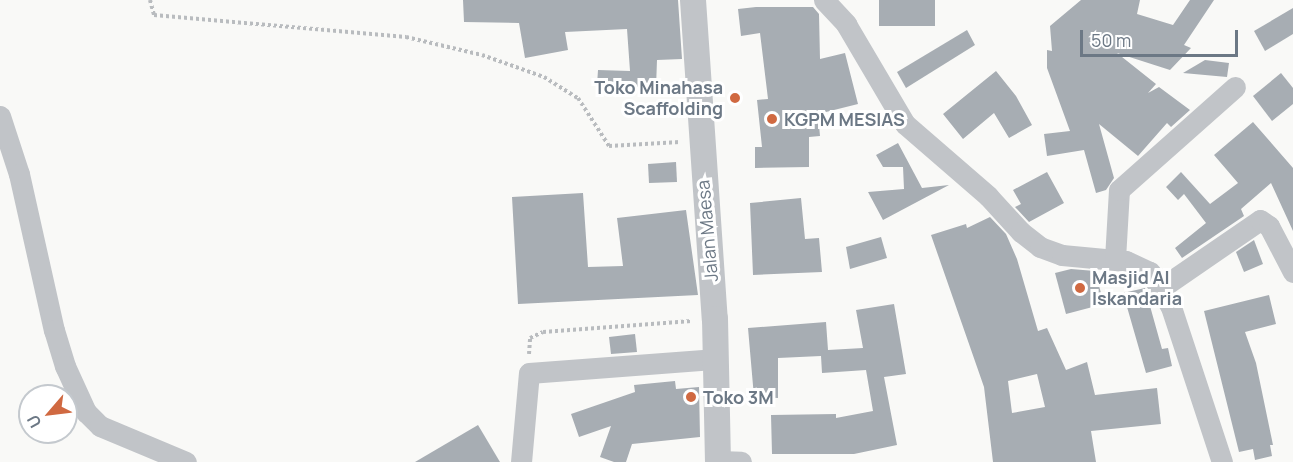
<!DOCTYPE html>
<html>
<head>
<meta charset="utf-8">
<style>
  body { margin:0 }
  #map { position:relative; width:1293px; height:462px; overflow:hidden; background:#f9f9f7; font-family:Manrope,sans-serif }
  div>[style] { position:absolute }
  .building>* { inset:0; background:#a7adb3 }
  .path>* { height:4px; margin-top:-2px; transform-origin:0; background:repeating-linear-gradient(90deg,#b9bcbf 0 3px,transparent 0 6px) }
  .minor>* { height:21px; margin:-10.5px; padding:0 10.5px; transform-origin:10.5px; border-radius:10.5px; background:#c1c4c8 }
  .tertiary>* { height:26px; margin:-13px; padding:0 13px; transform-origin:13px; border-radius:13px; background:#c1c4c8 }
  .dots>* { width:16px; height:16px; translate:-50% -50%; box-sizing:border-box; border:3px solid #fff; border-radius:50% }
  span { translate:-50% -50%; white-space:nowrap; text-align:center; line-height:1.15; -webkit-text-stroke:6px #fff; paint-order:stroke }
  .poi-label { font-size:18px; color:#6c7885; font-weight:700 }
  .right { translate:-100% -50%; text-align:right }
  .left { translate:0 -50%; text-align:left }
  .street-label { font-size:18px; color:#6c7885 }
  .north { position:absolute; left:18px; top:384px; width:60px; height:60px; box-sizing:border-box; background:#fff; border:2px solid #c4c9ce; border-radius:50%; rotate:242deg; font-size:16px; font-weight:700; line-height:24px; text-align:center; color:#6c7885 }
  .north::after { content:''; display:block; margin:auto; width:21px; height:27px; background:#d06941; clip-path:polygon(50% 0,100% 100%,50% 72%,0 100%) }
  .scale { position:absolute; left:1080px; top:30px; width:158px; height:27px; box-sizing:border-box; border:3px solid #6c7885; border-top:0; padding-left:8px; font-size:18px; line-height:21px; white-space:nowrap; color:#6c7885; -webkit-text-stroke:4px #fff; paint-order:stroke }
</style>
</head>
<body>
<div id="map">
  <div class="building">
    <div style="clip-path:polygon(463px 0,678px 0,682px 59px,657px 60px,656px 88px,597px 85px,598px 70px,630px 71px,627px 29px,565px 32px,568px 50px,525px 58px,519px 23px,464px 22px)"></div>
    <div style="clip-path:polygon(879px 0,935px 0,935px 26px,879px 26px)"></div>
    <div style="clip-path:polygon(1081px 0,1140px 0,1137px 14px,1173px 25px,1190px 0,1214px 0,1184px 45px,1191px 48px,1170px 70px,1117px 53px,1156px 84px,1148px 93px,1159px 87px,1190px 110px,1171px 127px,1167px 123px,1138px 156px,1099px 124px,1114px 178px,1106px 190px,1096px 193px,1084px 150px,1047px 156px,1044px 134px,1070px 131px,1047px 68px,1047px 50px,1052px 51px,1050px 26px)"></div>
    <div style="clip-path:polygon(756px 7px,813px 7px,819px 14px,820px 59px,845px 53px,858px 104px,818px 114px,820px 136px,809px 137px,809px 167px,755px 168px,755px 147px,762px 147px,757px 100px,768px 99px,760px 33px,741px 36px,738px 9px)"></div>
    <div style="clip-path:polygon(1293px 8px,1293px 34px,1265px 51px,1254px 31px)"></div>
    <div style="clip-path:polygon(967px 30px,975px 45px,906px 88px,897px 72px)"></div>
    <div style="clip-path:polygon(1205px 60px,1229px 63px,1227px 77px,1183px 73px)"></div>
    <div style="clip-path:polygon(996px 71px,1016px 96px,1032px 125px,1009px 138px,994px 113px,963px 139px,943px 114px)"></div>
    <div style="clip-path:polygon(1281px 73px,1293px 88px,1293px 104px,1272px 121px,1253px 96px)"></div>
    <div style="clip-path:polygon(1253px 122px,1293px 168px,1293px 231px,1271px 183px,1241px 209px,1244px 216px,1182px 258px,1175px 248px,1206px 223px,1184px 194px,1178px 200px,1166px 187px,1181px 172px,1210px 204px,1238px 183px,1214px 155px)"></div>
    <div style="clip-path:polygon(898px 143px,922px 188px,949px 185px,883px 220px,868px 192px,904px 189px,903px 167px,883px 167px,876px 155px)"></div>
    <div style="clip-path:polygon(676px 162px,677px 182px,649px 183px,648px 164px)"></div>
    <div style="clip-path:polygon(1047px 172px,1064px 203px,1029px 222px,1015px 207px,1021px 204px,1013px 190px)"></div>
    <div style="clip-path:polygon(583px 193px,588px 267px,623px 266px,617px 218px,686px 210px,698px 295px,518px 304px,512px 197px)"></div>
    <div style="clip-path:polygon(801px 198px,805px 239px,819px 238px,822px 272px,753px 275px,750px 203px)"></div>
    <div style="clip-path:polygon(evenodd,990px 217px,1006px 234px,1017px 259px,1038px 331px,1047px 328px,1066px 370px,1087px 362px,1095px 395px,1157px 388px,1161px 424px,1091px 431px,1096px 462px,993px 462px,984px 387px,931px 235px,966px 224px,967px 228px,990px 217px,1037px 374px,1045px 407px,1012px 413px,1008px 381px,1037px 374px)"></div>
    <div style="clip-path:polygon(881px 237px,887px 258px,850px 269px,846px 247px)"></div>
    <div style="clip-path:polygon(1254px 240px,1263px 264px,1244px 272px,1236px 252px)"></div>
    <div style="clip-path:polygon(1071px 269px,1095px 271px,1104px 304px,1066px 314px,1055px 273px)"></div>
    <div style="clip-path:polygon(1145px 288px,1162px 349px,1168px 348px,1172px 366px,1146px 373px,1123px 293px)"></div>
    <div style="clip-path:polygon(1269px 295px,1276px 324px,1245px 332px,1256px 363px,1273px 445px,1270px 445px,1272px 456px,1255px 460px,1253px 449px,1239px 452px,1204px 311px)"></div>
    <div style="clip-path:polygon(894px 304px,906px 374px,884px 377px,897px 445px,854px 454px,772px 454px,771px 415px,836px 414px,836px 418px,873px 411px,866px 370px,822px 373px,821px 356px,778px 358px,778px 398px,754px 397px,748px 328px,826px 322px,828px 350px,863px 348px,856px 310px)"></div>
    <div style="clip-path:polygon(635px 334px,637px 352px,611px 354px,609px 337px)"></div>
    <div style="clip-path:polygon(675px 381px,676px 389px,699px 387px,700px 437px,632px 444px,626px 462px,614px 462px,600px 457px,611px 426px,579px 437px,571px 414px,635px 392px,634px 385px)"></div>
    <div style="clip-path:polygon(478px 425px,500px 462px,415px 462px)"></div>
  </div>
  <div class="path">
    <div style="left:150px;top:0;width:16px;rotate:75deg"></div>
    <div style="left:154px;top:15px;width:253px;rotate:5deg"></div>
    <div style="left:406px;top:37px;width:78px;rotate:13.3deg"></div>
    <div style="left:482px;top:55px;width:66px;rotate:19.5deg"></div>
    <div style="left:544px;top:77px;width:40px;rotate:32deg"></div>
    <div style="left:578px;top:98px;width:57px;rotate:57.1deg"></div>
    <div style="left:609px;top:146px;width:71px;rotate:-3.2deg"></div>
    <div style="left:529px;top:354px;width:16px;rotate:-86deg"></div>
    <div style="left:530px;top:338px;width:14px;rotate:-25deg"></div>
    <div style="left:543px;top:332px;width:149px;rotate:-4.2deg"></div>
  </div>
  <div class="minor">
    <div style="left:824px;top:0;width:33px;rotate:47deg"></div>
    <div style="left:846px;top:24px;width:116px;rotate:59.5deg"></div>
    <div style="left:905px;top:124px;width:110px;rotate:40.9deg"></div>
    <div style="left:988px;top:196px;width:49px;rotate:47.5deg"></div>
    <div style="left:1021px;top:232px;width:24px;rotate:38deg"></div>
    <div style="left:1040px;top:247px;width:23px;rotate:20deg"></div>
    <div style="left:1062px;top:255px;width:64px;rotate:5.4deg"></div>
    <div style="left:1126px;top:261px;width:26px;rotate:25deg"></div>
    <div style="left:1150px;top:272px;width:41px;rotate:59deg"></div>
    <div style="left:1171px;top:307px;width:163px;rotate:71.8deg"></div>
    <div style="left:0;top:116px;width:61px;rotate:71.9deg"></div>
    <div style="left:19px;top:174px;width:160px;rotate:77.4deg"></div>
    <div style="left:54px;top:330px;width:38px;rotate:73deg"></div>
    <div style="left:65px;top:366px;width:51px;rotate:65.5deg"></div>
    <div style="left:86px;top:412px;width:20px;rotate:45deg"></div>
    <div style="left:100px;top:426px;width:93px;rotate:22.7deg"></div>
    <div style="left:1115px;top:259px;width:69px;rotate:-86.7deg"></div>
    <div style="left:1119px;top:190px;width:155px;rotate:-41.6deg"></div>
    <div style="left:1161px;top:288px;width:120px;rotate:-34.5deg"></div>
    <div style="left:1260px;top:220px;width:11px;rotate:34deg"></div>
    <div style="left:1269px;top:226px;width:52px;rotate:62.4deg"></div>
    <div style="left:718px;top:461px;width:23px;rotate:2deg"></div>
    <div style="left:521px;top:462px;width:89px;rotate:-84.9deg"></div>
    <div style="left:529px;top:373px;width:188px;rotate:-4.3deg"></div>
  </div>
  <div class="tertiary">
    <div style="left:693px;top:0;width:320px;rotate:86.1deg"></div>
    <div style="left:715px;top:319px;width:143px;rotate:88.8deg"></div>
  </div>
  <div class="dots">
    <div style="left:735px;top:98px;background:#d06941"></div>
    <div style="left:772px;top:119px;background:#d06941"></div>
    <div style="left:1080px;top:288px;background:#d06941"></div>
    <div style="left:691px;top:397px;background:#d06941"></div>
  </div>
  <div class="poi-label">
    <span class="right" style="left:723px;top:98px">Toko Minahasa<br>Scaffolding</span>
    <span class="left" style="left:784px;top:119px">KGPM MESIAS</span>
    <span class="left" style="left:1092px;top:288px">Masjid Al<br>Iskandaria</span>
    <span class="left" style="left:703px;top:397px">Toko 3M</span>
  </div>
  <div class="street-label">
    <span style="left:707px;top:231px;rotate:-95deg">Jalan Maesa</span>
  </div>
  <div class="north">U</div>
  <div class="scale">50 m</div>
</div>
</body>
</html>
